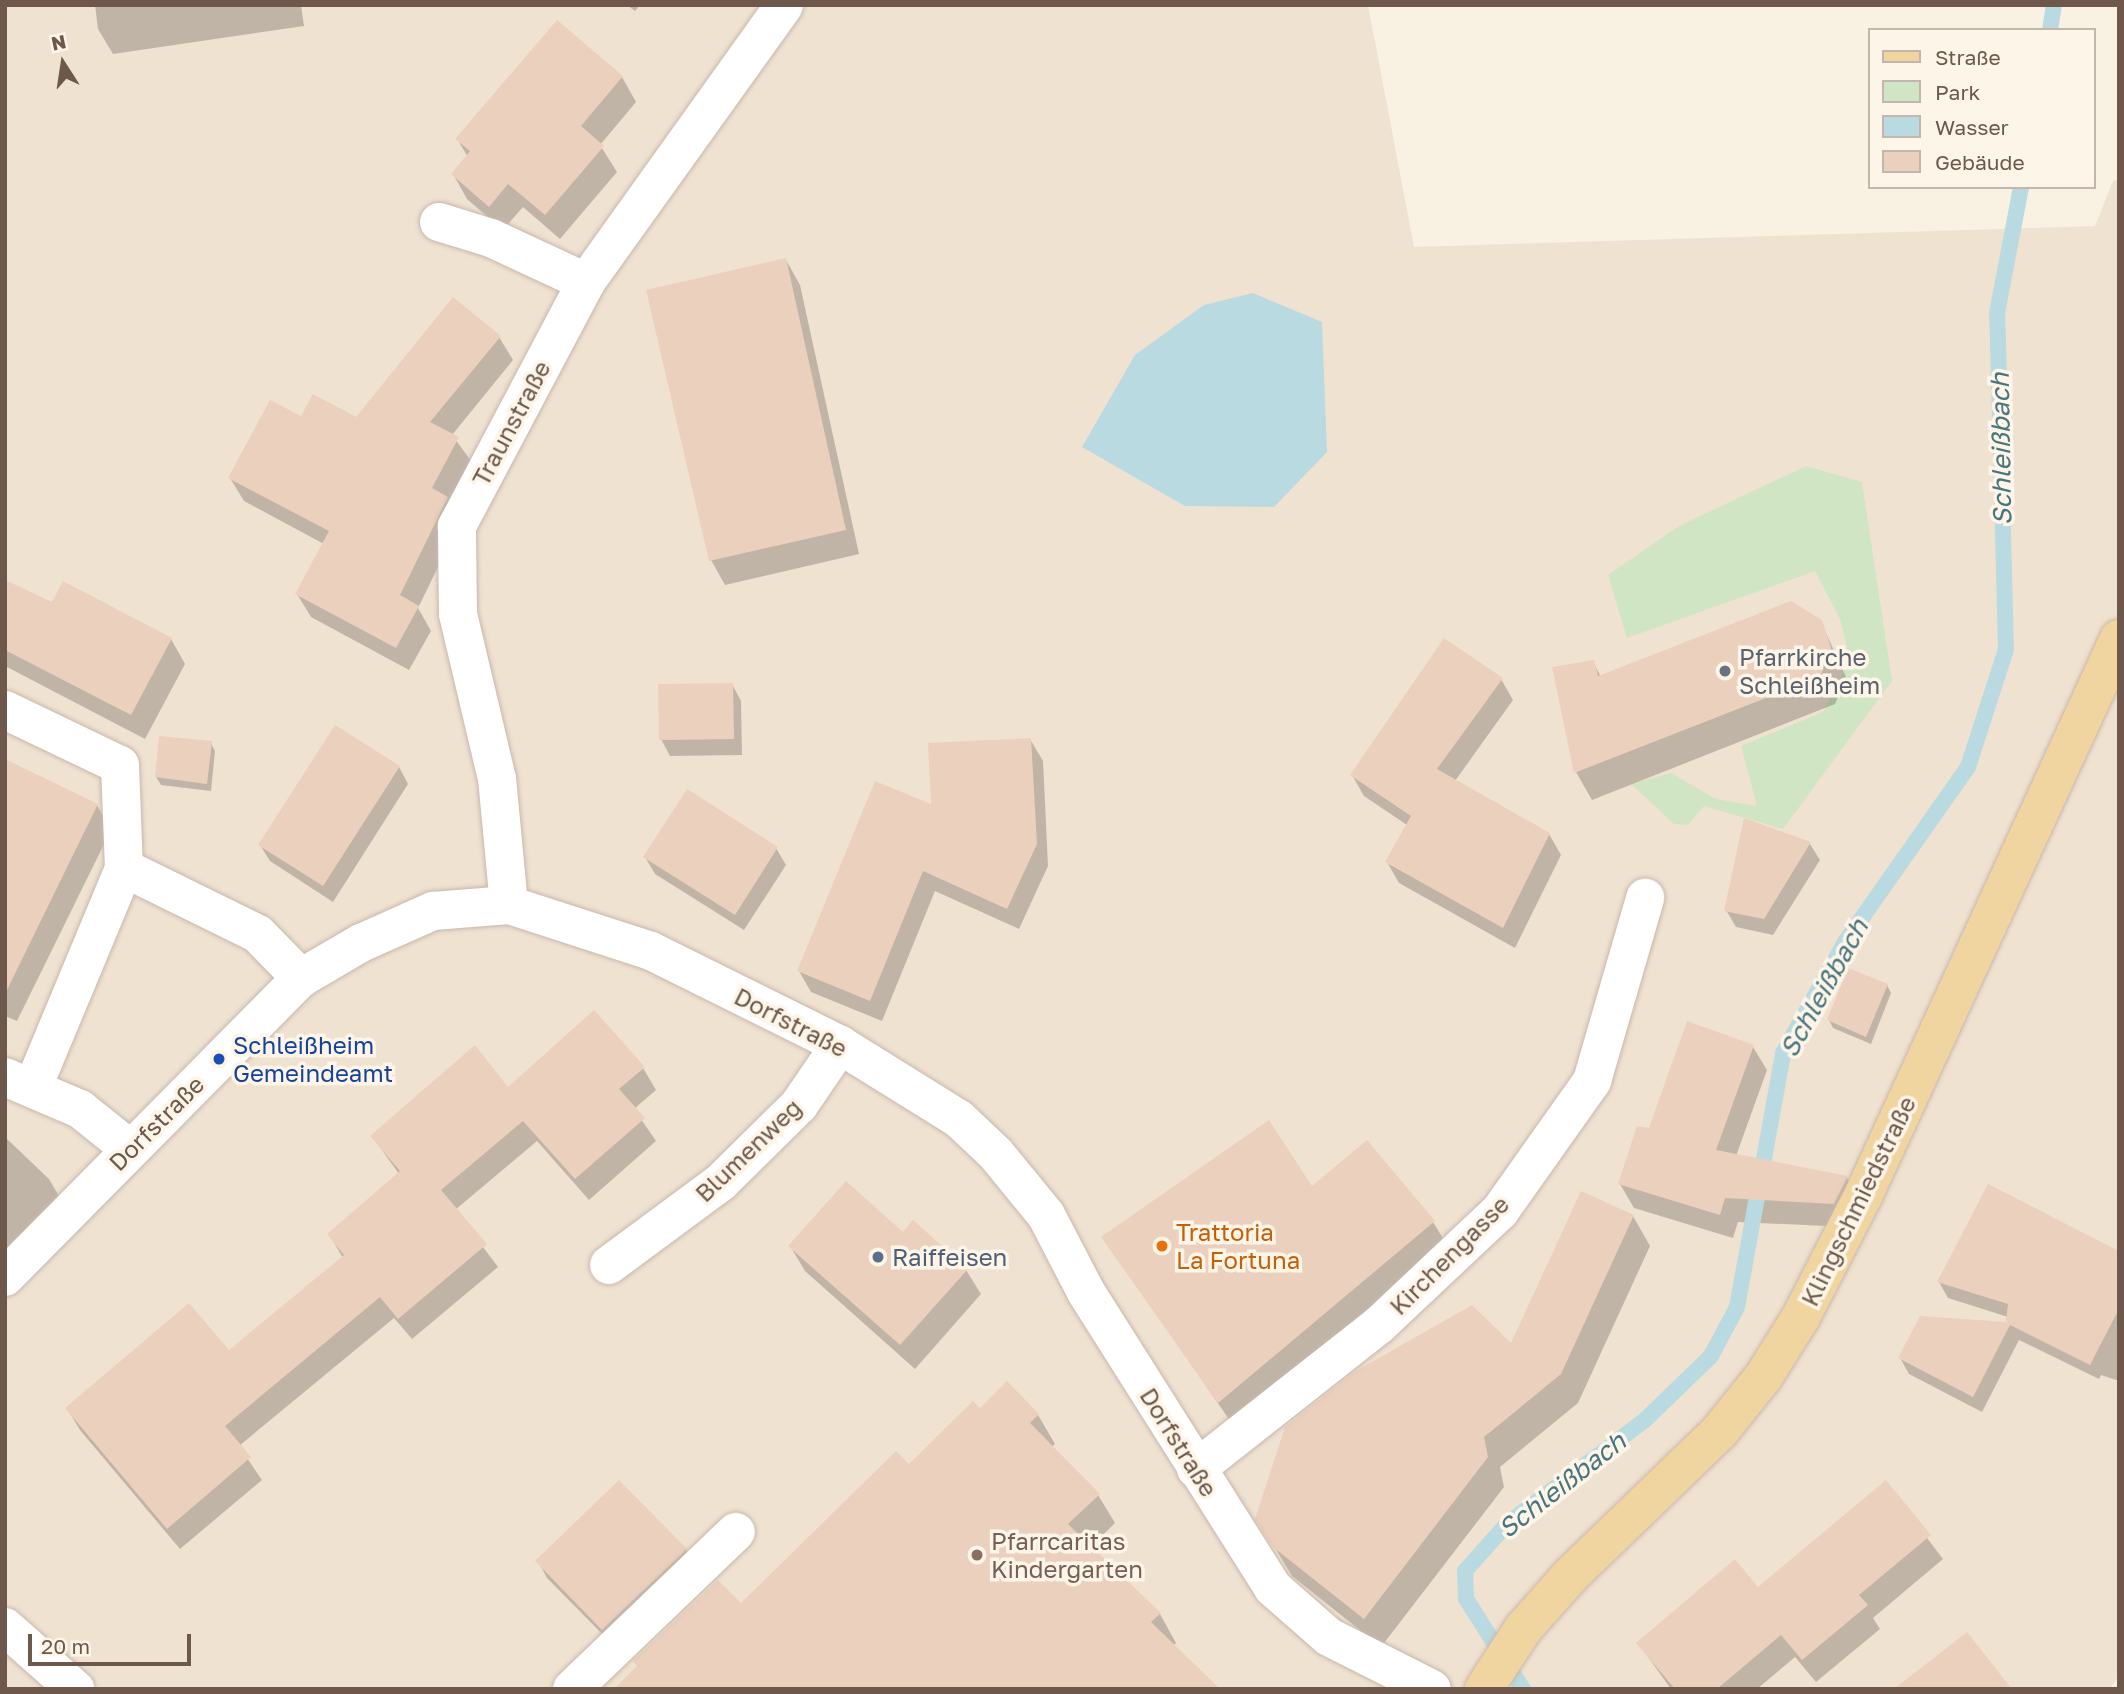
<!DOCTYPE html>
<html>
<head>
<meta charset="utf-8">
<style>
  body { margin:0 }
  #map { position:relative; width:2124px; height:1694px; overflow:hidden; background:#f9f1e2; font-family:"Golos Text",sans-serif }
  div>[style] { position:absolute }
  .residential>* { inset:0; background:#f0e2d1 }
  .green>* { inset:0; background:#d0e5c3 }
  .water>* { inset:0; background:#b9dae0 }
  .shadow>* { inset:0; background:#0003 }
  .stream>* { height:16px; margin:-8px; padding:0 8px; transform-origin:8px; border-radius:8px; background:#b9dae0 }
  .building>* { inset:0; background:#ebd0bd }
  .roads { filter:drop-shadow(0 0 2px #c8b8ab) drop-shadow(0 0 2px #c8b8ab) }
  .minor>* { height:38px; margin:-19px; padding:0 19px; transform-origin:19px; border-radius:19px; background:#fff }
  .major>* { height:38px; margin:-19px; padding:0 19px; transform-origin:19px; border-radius:19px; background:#f1d5a1 }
  .dots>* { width:19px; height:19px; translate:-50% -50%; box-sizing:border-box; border:4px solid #fdf5e8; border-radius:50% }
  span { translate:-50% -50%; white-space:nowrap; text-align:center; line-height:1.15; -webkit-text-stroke:7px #fdf5e8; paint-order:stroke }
  .street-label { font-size:24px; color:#6e584c }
  .worship-label { font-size:24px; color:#5b616d }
  .left { translate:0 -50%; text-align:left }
  .transit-label { font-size:24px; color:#164399 }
  .food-label { font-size:24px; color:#c56008 }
  .service-label { font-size:24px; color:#4e5e75 }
  .education-label { font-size:24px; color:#785e54 }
  .water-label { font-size:26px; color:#48757f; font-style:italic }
  .frame { position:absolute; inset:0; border:7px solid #6e584c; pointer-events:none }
  .legend { position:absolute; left:1868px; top:28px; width:228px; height:161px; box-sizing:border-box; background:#fdf5e8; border:2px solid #c4b6aa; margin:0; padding:9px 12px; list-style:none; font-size:21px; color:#6e584c }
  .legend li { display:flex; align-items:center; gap:14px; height:35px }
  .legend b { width:35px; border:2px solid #c4b6aa }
  .north { position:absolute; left:28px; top:28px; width:70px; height:70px; -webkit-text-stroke:5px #fdf5e8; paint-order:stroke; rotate:348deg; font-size:19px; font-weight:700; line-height:28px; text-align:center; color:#6e584c }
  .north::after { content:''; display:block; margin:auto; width:24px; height:32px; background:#6e584c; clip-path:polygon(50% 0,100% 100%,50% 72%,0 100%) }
  .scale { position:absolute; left:28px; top:1634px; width:163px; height:32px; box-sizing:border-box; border:4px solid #6e584c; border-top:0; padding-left:9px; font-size:21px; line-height:24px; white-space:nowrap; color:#6e584c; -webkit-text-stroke:5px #fdf5e8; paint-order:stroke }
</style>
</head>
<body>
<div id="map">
  <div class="residential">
    <div style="clip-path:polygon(5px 5px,1368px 5px,1414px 247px,2095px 226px,2113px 181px,2119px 180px,2119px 1675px,2110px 1689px,5px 1689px)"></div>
  </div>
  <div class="green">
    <div style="clip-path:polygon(1806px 466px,1862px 482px,1892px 681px,1783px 829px,1704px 806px,1688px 825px,1674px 824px,1631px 784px,1671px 773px,1716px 799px,1757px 806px,1741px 746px,1823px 712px,1850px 659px,1840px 619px,1815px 571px,1627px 638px,1608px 575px,1679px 526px)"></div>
  </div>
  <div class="water">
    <div style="clip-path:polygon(1253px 293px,1322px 322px,1327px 452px,1274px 507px,1185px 506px,1082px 447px,1135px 355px,1204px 305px)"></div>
  </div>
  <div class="shadow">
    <div style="clip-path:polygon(95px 5px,301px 5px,304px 26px,113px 54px,98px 29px)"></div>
    <div style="clip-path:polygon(627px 5px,640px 5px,635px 11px)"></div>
    <div style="clip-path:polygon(622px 77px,636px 102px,600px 145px,617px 172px,560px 239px,523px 207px,503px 230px,467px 199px,453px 174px,468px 157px,457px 139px)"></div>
    <div style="clip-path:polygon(786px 260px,800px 285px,859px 554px,725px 585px,711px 560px)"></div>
    <div style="clip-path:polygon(499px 337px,513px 360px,452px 435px,472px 462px,460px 522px,418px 608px,431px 631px,409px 670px,311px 617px,297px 594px,324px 544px,244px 501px,230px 478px,302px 418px,356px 419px)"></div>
    <div style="clip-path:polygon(5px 581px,53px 605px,171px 639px,185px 664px,145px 739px,5px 666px)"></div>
    <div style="clip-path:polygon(1821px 622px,1846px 677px,1835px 704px,1592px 800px,1576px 772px,1554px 668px,1593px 662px,1601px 677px)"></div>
    <div style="clip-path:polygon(1501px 679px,1513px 700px,1455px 781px,1549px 834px,1561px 855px,1515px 948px,1399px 883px,1387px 862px,1407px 825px,1364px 796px,1352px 775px)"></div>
    <div style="clip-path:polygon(732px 684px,741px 701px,742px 755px,670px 756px,661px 739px)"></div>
    <div style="clip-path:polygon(1030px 739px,1043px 761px,1048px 866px,1019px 929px,935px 891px,882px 1021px,811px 992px,799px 971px,933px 806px)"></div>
    <div style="clip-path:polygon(211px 743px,215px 751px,211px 791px,161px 785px,156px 777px)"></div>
    <div style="clip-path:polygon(5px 761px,97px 805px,111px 830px,17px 1021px,5px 1016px)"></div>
    <div style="clip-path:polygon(399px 767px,408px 784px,333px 902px,270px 861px,260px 845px)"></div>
    <div style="clip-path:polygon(1745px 820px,1810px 844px,1820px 860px,1773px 935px,1736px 927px,1726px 910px)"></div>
    <div style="clip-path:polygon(776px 848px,786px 865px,744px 930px,655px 874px,645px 857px)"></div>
    <div style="clip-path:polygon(1887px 985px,1891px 993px,1871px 1044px,1833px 1028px,1829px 1020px)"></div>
    <div style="clip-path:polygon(1753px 1047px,1767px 1070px,1736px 1156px,1847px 1178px,1860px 1201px,1848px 1227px,1738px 1222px,1733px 1238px,1634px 1208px,1620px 1184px,1650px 1130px)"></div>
    <div style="clip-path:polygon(643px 1068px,656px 1090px,634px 1109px,656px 1141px,589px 1200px,537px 1141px,455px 1210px,498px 1267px,412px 1339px,394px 1318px,239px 1446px,262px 1480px,180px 1549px,80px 1430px,67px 1408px,229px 1353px,343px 1258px,329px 1234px,399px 1174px,372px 1136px,508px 1090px)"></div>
    <div style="clip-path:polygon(5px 1137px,49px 1179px,63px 1203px,5px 1264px)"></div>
    <div style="clip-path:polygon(1311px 1188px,1433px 1222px,1447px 1245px,1233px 1425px,1103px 1237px)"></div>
    <div style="clip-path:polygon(1633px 1216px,1650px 1246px,1578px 1403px,1500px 1467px,1504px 1487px,1381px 1647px,1292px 1576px,1257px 1518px,1512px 1346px)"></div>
    <div style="clip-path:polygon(903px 1234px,966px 1270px,981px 1294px,915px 1369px,805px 1271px,790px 1246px)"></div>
    <div style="clip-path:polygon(2119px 1253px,2119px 1381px,2101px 1375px,2099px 1379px,2019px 1340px,1982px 1412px,1909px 1374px,1900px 1358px,2007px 1324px,2008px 1317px,1948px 1298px,1939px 1282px)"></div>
    <div style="clip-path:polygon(980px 1410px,1038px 1415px,1055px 1444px,1051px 1447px,1098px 1495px,1115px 1523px,1090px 1548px,1160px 1614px,1176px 1643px,1173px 1646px,741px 1606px)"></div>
    <div style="clip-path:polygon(1885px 1483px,1943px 1559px,1873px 1618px,1880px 1629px,1816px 1682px,1795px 1657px,1757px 1689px,1671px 1689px,1638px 1643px,1758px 1589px)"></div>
    <div style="clip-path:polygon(686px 1550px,695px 1566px,613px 1645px,547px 1578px,538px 1561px)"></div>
  </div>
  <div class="stream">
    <div style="left:2050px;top:30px;width:25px;rotate:-81deg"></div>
    <div style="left:1523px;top:1689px;width:107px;rotate:-122.3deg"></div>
    <div style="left:1466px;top:1599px;width:28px;rotate:-92deg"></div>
    <div style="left:1465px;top:1571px;width:63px;rotate:-48.2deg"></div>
    <div style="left:1507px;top:1524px;width:173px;rotate:-37deg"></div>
    <div style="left:1645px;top:1420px;width:92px;rotate:-44.1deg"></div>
    <div style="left:1711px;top:1356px;width:55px;rotate:-62deg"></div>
    <div style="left:1737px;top:1307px;width:258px;rotate:-79.7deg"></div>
    <div style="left:1783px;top:1053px;width:127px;rotate:-60.8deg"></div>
    <div style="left:1845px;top:942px;width:214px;rotate:-54.9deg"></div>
    <div style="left:1968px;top:767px;width:124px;rotate:-72.1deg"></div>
    <div style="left:2006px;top:649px;width:336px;rotate:-91.5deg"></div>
    <div style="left:1997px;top:313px;width:128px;rotate:-79.2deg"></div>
  </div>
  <div class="building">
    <div style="clip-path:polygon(557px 20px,623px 76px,581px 126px,604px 146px,545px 215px,508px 184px,489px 207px,451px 174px,470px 151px,455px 139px)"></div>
    <div style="clip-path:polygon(786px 258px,846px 530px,709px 561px,646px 290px)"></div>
    <div style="clip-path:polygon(453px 297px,501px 336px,430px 422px,459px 437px,432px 488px,448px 497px,400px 595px,419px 606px,396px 648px,295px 594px,329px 531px,228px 478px,270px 400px,301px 416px,313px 394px,356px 417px)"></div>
    <div style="clip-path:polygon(5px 580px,52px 602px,63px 581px,172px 638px,131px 715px,5px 650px)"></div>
    <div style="clip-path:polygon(1791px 601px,1822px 620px,1831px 648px,1820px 677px,1574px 773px,1552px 667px,1594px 660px,1598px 676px)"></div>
    <div style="clip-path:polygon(1444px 638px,1503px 678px,1437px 769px,1550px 833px,1503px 928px,1385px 862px,1411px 816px,1350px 775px)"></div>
    <div style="clip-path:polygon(733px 683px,734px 739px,659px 740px,658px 684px)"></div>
    <div style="clip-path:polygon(335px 725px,400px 766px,323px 886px,258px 845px)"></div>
    <div style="clip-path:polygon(159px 736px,212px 741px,207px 784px,155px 777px)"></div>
    <div style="clip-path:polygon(1031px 738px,1037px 844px,1007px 909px,923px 871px,870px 1001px,797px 971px,875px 781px,931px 804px,928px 743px)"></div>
    <div style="clip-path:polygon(5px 759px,98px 804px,5px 994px)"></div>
    <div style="clip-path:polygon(687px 789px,778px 847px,735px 915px,643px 857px)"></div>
    <div style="clip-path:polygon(1744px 818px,1811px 842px,1764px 919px,1724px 911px)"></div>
    <div style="clip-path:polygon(1848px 968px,1888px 984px,1866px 1037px,1827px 1020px)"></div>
    <div style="clip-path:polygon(594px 1010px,645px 1067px,619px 1089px,645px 1118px,575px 1179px,523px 1121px,441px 1190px,487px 1244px,398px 1319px,380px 1297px,225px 1426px,251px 1457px,167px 1529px,65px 1408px,189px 1303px,229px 1350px,344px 1255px,327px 1234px,400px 1171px,370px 1136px,475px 1045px,508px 1087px)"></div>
    <div style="clip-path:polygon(1687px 1021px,1754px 1045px,1716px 1150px,1848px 1176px,1834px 1204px,1725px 1198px,1720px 1215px,1618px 1184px,1637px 1126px,1649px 1128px)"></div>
    <div style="clip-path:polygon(1269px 1120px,1312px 1186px,1367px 1140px,1435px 1221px,1218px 1403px,1101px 1237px)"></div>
    <div style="clip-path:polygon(846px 1181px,903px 1232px,913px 1220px,968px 1269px,900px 1345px,788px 1246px)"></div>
    <div style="clip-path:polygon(1988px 1184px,2119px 1251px,2119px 1309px,2090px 1365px,2010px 1325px,1973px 1397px,1898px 1358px,1920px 1316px,2006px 1322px,2008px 1304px,1937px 1282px)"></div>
    <div style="clip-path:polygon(1581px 1191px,1634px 1215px,1561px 1374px,1484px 1437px,1488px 1457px,1364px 1619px,1273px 1547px,1255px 1519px,1285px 1427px,1356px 1371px,1472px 1305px,1511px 1343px)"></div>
    <div style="clip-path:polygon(1007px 1381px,1039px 1414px,1030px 1423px,1100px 1494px,1068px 1524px,1161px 1613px,1151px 1622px,1220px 1689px,614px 1689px,637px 1666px,633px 1661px,718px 1580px,741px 1603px,896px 1451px,909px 1464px,973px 1401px,980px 1408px)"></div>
    <div style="clip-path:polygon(619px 1480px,687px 1549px,602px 1630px,535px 1561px)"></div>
    <div style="clip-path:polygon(1886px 1480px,1931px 1535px,1859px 1595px,1868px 1605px,1802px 1660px,1781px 1635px,1717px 1689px,1675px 1689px,1636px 1643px,1735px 1559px,1758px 1587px)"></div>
    <div style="clip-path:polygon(1967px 1632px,2012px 1689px,1894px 1689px)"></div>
  </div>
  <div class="roads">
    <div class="minor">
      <div style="left:439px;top:222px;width:54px;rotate:17.1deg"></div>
      <div style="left:491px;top:238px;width:105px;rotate:24.9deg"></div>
      <div style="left:5px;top:710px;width:127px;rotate:25.6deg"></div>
      <div style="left:120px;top:765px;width:103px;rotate:87.8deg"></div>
      <div style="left:509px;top:905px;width:127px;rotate:-95.4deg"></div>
      <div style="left:497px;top:779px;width:170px;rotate:-103.3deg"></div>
      <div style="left:458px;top:614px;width:88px;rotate:-90.7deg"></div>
      <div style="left:457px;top:526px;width:276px;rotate:-62.1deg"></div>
      <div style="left:586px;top:282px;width:340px;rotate:-54.4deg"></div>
      <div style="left:5px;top:1077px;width:82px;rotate:23.1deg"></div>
      <div style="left:80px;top:1109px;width:64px;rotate:38.7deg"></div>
      <div style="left:33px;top:1087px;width:237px;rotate:-67.4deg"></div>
      <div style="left:124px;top:868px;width:149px;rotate:26.2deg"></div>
      <div style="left:258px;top:934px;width:62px;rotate:45.7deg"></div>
      <div style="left:609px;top:1265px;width:139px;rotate:-36.5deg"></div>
      <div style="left:721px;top:1182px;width:110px;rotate:-44.6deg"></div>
      <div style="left:799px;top:1105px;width:73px;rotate:-55.7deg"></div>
      <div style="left:5px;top:1277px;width:421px;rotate:-45.3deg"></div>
      <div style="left:301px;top:978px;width:69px;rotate:-30.3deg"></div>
      <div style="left:361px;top:943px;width:79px;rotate:-24deg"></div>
      <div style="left:433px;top:911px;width:76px;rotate:-4.5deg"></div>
      <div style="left:509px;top:905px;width:149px;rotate:17.9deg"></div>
      <div style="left:651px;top:951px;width:211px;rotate:26.4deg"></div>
      <div style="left:840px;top:1045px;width:140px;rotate:31.9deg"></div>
      <div style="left:959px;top:1119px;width:51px;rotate:43.4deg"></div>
      <div style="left:996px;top:1154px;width:79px;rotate:50.7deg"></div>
      <div style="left:1046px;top:1215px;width:87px;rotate:62.5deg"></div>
      <div style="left:1086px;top:1292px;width:350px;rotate:57.7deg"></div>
      <div style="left:1273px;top:1588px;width:74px;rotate:41.2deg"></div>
      <div style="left:1329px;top:1637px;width:115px;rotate:26.8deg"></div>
      <div style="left:1196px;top:1469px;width:233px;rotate:-38.2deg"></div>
      <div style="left:1379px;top:1325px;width:166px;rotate:-43.3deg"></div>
      <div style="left:1500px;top:1211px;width:159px;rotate:-54.7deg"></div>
      <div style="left:1592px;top:1081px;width:191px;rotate:-73.8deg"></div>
      <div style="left:5px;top:1627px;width:94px;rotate:41.5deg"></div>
      <div style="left:572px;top:1689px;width:227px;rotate:-43.8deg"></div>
    </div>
    <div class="major">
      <div style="left:1484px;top:1689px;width:72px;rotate:-57deg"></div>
      <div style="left:1523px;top:1629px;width:71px;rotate:-48.4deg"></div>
      <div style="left:1570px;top:1576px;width:209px;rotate:-44deg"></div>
      <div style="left:1720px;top:1431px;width:70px;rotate:-51.3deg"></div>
      <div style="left:1764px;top:1376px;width:70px;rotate:-57.9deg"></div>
      <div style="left:1801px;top:1317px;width:138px;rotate:-62.9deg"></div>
      <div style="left:1864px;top:1194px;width:611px;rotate:-65.32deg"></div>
    </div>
  </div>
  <div class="dots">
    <div style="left:1725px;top:671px;background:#6b7280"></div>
    <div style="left:219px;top:1059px;background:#1a4fb4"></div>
    <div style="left:1162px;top:1246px;background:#e8710a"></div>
    <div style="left:878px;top:1257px;background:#5c6f8a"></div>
    <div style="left:977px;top:1555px;background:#8d6e63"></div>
  </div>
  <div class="street-label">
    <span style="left:511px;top:423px;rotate:-62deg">Traunstraße</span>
    <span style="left:791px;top:1022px;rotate:27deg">Dorfstraße</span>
    <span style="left:156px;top:1123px;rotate:-45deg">Dorfstraße</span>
    <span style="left:748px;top:1150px;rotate:-44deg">Blumenweg</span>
    <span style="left:1858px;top:1201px;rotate:-64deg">Klingschmiedstraße</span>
    <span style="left:1449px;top:1255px;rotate:-45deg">Kirchengasse</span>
    <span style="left:1179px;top:1442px;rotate:58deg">Dorfstraße</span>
  </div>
  <div class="worship-label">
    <span class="left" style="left:1739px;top:671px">Pfarrkirche<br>Schleißheim</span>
  </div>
  <div class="transit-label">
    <span class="left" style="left:233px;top:1059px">Schleißheim<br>Gemeindeamt</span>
  </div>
  <div class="food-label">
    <span class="left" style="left:1176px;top:1246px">Trattoria<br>La Fortuna</span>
  </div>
  <div class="service-label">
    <span class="left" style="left:892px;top:1257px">Raiffeisen</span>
  </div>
  <div class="education-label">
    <span class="left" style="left:991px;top:1555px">Pfarrcaritas<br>Kindergarten</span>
  </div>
  <div class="water-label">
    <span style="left:2001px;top:449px;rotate:-91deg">Schleißbach</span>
    <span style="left:1824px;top:988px;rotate:-61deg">Schleißbach</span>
    <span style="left:1562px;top:1485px;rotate:-38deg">Schleißbach</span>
  </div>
  <div class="frame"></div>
  <ul class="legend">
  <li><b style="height:9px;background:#f1d5a1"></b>Straße</li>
  <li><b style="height:19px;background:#d0e5c3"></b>Park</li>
  <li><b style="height:19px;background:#b9dae0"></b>Wasser</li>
  <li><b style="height:19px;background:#ebd0bd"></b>Gebäude</li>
  </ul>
  <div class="north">N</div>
  <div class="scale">20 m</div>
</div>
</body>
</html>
